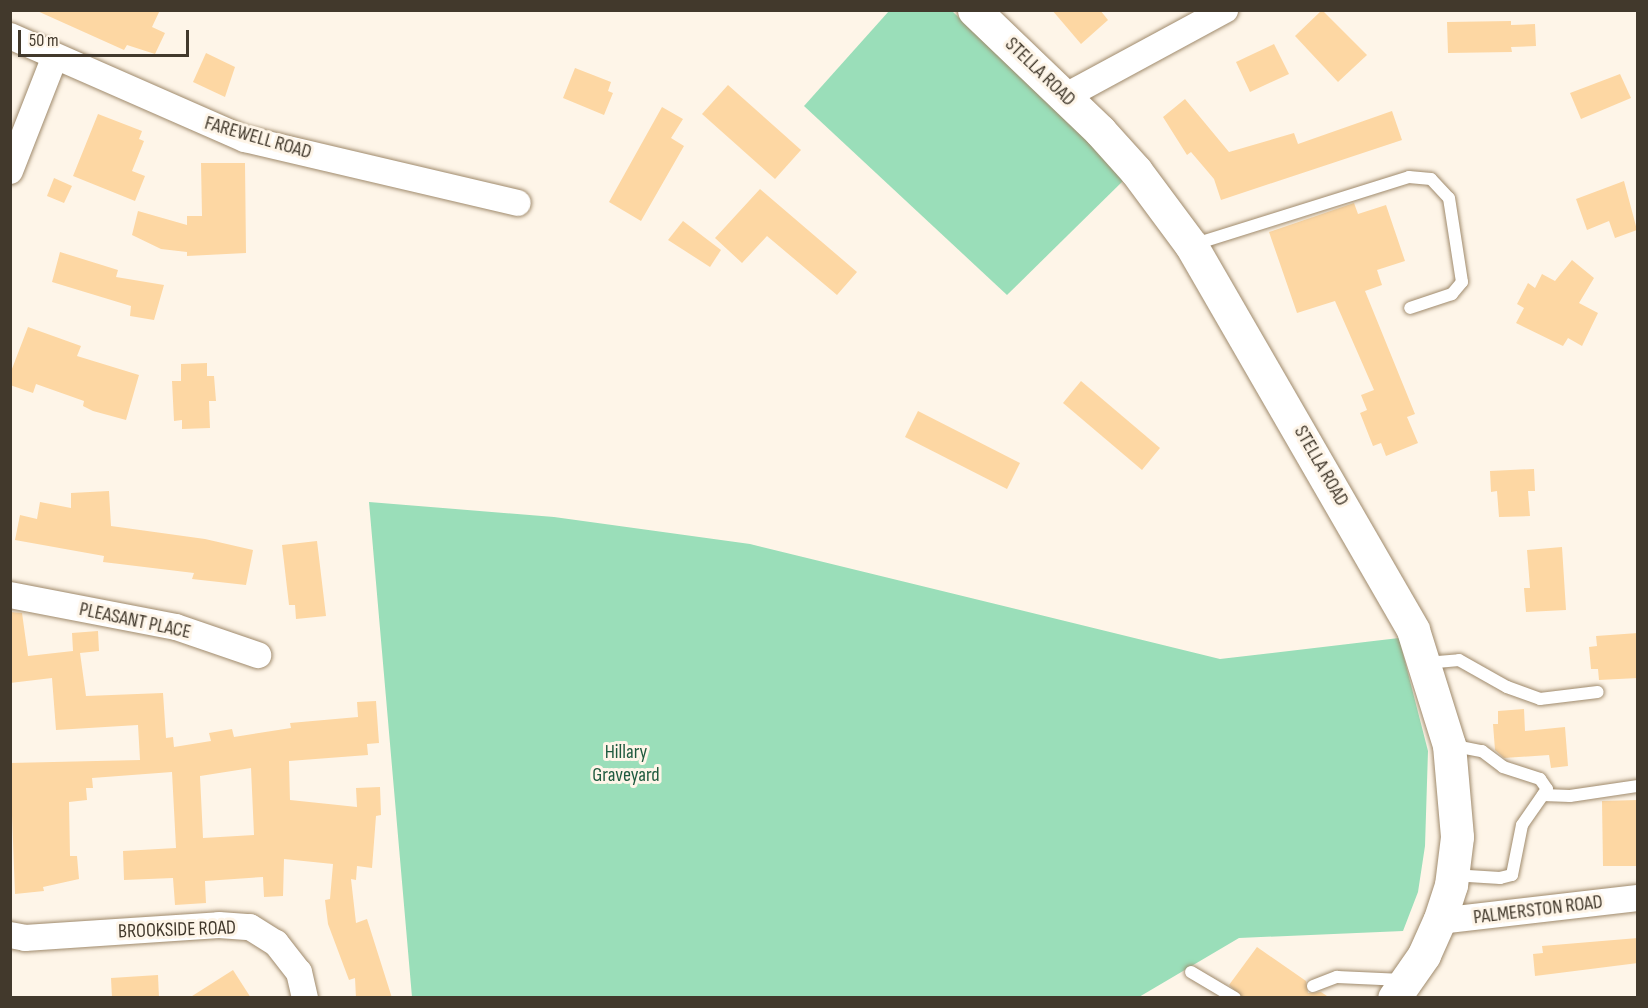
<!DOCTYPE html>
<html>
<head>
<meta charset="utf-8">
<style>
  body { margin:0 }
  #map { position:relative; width:1648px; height:1008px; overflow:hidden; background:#fef5e8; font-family:"Sofia Sans Condensed",sans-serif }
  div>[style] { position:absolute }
  .green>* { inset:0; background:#9adeb9 }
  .building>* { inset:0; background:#fdd7a3 }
  .roads { filter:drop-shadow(0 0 2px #9f8a6c) drop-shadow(0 0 2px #9f8a6c) }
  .lane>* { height:12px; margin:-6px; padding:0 6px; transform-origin:6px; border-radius:6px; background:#fff }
  .street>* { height:26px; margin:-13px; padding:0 13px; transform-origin:13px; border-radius:13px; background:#fff }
  .secondary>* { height:33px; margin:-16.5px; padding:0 16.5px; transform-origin:16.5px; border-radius:16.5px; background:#fff }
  span { translate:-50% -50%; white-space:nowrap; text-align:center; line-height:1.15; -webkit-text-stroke:6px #fef5e8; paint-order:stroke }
  .street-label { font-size:20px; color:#42392c }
  .park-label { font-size:20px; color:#1e5a3e }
  .frame { position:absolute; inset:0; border:12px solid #42392c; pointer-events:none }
  .scale { position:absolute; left:18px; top:30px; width:171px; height:27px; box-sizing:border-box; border:3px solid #42392c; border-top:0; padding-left:8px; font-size:18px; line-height:21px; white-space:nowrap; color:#42392c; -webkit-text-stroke:4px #fef5e8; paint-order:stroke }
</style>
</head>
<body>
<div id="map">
  <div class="green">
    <div style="clip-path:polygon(889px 11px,952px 11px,1126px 178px,1007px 295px,804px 106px)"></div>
    <div style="clip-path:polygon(369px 502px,554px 517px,750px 544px,1220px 659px,1399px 638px,1428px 751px,1425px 846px,1418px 892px,1403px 931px,1239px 938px,1139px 997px,412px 997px)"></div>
  </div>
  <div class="building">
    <div style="clip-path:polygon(35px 10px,160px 10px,152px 27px,165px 33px,155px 54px,127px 45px,124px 50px)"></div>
    <div style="clip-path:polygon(1052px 10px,1100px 10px,1108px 20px,1081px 44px)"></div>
    <div style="clip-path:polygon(1322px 10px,1367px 55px,1338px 82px,1295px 36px)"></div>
    <div style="clip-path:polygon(1511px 21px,1511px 25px,1535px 24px,1536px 46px,1511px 47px,1512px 52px,1448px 53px,1447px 22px)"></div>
    <div style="clip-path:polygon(1274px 44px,1289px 74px,1250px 92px,1236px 62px)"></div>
    <div style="clip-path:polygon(206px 53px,235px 67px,225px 97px,193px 82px)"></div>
    <div style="clip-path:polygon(575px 68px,611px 82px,608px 91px,613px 93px,604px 115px,563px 98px)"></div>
    <div style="clip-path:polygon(1620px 74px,1631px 98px,1581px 119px,1570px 93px)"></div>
    <div style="clip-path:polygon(728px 85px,801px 150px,775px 179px,702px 114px)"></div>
    <div style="clip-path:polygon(1185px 99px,1229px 152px,1294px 133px,1298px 144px,1392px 111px,1402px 140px,1221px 200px,1214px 179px,1191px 152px,1187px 155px,1163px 117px)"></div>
    <div style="clip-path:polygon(662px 107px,683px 119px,671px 138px,684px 146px,641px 221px,609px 202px)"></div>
    <div style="clip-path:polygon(98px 114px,142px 131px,139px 139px,144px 141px,132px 171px,145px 176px,135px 201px,73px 176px)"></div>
    <div style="clip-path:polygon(201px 163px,245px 163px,246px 253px,187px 256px,187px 252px,161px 249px,132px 235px,138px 211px,187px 225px,187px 216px,202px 216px)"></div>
    <div style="clip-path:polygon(54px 178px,72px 186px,64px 203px,47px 196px)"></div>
    <div style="clip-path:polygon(1624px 181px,1637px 230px,1615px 238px,1609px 221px,1587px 230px,1576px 199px)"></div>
    <div style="clip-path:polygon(760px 189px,857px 272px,837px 295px,767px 236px,742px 263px,715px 238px)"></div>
    <div style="clip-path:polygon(1354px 203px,1358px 214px,1386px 205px,1405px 261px,1377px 270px,1382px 285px,1365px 291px,1415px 414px,1407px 417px,1418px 443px,1386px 456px,1381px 443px,1373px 446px,1360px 413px,1367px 410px,1361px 395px,1374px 390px,1335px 301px,1297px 313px,1269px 232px)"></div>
    <div style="clip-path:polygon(683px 221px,721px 250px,710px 267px,668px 240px)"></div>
    <div style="clip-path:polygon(60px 252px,118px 270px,116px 277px,164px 285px,154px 320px,130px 316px,131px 306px,52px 282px)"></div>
    <div style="clip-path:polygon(1572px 260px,1594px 278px,1579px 303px,1598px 313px,1582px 346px,1568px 338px,1563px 346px,1516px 323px,1524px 308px,1517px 304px,1528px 283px,1535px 288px,1542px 274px,1555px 281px)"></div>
    <div style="clip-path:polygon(28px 327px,81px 346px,77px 356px,139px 375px,126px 420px,93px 411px,83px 406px,84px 401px,36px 384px,33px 393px,10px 385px,10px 374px)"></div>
    <div style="clip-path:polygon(207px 363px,207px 376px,214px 376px,216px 401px,209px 401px,210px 428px,182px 429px,182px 420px,174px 421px,172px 381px,181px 381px,181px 364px)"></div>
    <div style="clip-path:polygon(1081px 381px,1160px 448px,1142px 470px,1063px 403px)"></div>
    <div style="clip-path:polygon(918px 411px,1020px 463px,1007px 489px,905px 437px)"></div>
    <div style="clip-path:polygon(1534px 469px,1535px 491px,1528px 491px,1530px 516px,1499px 517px,1497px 491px,1491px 492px,1490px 471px)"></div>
    <div style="clip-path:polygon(109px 491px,111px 526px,205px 539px,253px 550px,246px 585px,192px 579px,194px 573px,103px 562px,104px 556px,15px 540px,20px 515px,37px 519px,40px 502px,71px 508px,71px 493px)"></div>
    <div style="clip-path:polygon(317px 541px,326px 616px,296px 619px,295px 605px,289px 605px,282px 545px)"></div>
    <div style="clip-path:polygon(1562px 547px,1566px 610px,1526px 612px,1524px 588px,1530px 588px,1527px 550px)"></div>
    <div style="clip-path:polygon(evenodd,10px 612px,22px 613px,28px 656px,73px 651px,72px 633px,98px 631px,99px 651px,80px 653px,86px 696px,163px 693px,166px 738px,173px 737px,174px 747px,211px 741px,209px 733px,232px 729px,234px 737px,291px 728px,290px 723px,358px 717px,357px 702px,376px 701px,379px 743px,367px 744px,368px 755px,289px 761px,290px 800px,357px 807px,356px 788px,380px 787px,381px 815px,376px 816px,372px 868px,357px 866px,356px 880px,351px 879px,356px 923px,367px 919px,392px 998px,356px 998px,355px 978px,349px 980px,328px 924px,325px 900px,330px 899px,333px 864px,284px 859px,283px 896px,264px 897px,263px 877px,205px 881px,206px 903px,175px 905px,173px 878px,124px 880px,123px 851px,176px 848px,172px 772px,92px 778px,93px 788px,86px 788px,87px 800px,69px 802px,70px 856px,77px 856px,79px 879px,43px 887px,44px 891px,15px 894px,10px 763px,140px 760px,138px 725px,56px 730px,52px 678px,10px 683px,10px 612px,251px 768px,254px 835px,203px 838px,200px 776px,251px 768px)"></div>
    <div style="clip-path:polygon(1638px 633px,1638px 678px,1599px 680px,1598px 669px,1591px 669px,1589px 647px,1597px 646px,1596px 636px)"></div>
    <div style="clip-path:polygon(1524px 709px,1525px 731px,1565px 727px,1568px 766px,1551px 768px,1549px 755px,1504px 758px,1495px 750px,1493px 724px,1498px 724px,1498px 711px)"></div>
    <div style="clip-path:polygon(1638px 800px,1638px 866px,1603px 866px,1602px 801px)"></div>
    <div style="clip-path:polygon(1638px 938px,1638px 963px,1535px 976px,1533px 954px,1543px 953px,1542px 946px)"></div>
    <div style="clip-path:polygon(1257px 947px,1306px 981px,1308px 993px,1321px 992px,1330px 998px,1243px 998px,1229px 985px)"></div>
    <div style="clip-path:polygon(233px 970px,251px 998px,189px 998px)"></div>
    <div style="clip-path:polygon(158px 975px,159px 998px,112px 998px,111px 978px)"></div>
  </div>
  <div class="roads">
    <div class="lane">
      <div style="left:1192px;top:245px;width:227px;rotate:-17.4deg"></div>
      <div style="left:1409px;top:177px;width:22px;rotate:5deg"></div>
      <div style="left:1431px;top:179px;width:26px;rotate:47deg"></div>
      <div style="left:1449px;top:198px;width:85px;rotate:81.2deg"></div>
      <div style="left:1462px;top:282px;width:16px;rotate:130deg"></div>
      <div style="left:1452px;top:294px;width:44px;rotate:161.6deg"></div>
      <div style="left:1426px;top:663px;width:33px;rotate:-5deg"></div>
      <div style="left:1459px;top:660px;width:55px;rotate:29.4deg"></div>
      <div style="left:1507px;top:687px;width:35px;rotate:20deg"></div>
      <div style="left:1540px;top:699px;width:58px;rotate:-6.9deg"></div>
      <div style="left:1450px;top:745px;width:33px;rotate:11deg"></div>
      <div style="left:1482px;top:751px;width:26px;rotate:37deg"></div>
      <div style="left:1503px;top:767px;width:39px;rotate:18deg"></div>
      <div style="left:1540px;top:779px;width:12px;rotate:55deg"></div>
      <div style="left:1547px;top:789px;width:44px;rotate:124.8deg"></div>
      <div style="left:1522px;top:825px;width:51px;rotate:101.3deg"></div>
      <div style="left:1512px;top:875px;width:12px;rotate:166deg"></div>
      <div style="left:1500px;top:878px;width:48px;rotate:-176.4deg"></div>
      <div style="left:1543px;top:795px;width:27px;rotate:2deg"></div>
      <div style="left:1570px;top:796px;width:69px;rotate:-8.4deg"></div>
      <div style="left:1191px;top:972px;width:51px;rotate:30.6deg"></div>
      <div style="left:1313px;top:986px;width:26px;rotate:-21deg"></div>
      <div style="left:1337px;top:977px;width:66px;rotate:2.6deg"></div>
    </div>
    <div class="street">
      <div style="left:10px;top:36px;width:257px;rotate:23.7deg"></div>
      <div style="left:245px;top:139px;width:280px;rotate:13.2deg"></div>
      <div style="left:1066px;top:96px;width:181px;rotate:-28.4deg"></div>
      <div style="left:10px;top:171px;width:123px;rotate:-68.6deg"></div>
      <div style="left:10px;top:595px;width:169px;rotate:10.9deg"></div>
      <div style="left:176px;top:627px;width:87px;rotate:18.9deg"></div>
      <div style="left:1439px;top:921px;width:200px;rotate:-6.6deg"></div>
      <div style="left:10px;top:935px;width:15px;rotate:11deg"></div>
      <div style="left:25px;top:938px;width:194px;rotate:-3.8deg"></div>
      <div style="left:219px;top:925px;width:31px;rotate:4deg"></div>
      <div style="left:250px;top:927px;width:31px;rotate:32deg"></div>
      <div style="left:276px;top:943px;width:37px;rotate:52deg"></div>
      <div style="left:299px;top:972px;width:27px;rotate:77deg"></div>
    </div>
    <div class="secondary">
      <div style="left:974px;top:10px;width:175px;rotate:43.8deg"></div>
      <div style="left:1100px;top:131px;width:54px;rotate:48deg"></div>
      <div style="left:1136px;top:171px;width:92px;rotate:53.4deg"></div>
      <div style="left:1191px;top:245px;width:444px;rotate:60deg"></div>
      <div style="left:1413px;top:630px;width:121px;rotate:72.6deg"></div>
      <div style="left:1449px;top:745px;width:92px;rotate:85deg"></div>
      <div style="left:1457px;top:837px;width:48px;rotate:97.1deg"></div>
      <div style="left:1451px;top:885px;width:38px;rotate:108deg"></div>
      <div style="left:1439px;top:921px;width:37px;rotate:114deg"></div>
      <div style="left:1424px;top:955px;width:52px;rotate:124.9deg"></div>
    </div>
  </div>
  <div class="street-label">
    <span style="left:1040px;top:72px;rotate:44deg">STELLA ROAD</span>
    <span style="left:258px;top:138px;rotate:16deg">FAREWELL ROAD</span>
    <span style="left:1321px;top:466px;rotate:60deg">STELLA ROAD</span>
    <span style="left:135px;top:621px;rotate:12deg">PLEASANT PLACE</span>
    <span style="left:1538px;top:910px;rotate:-7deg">PALMERSTON ROAD</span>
    <span style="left:177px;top:930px;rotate:-2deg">BROOKSIDE ROAD</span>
  </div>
  <div class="park-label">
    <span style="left:626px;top:764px">Hillary<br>Graveyard</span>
  </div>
  <div class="frame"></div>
  <div class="scale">50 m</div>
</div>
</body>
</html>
